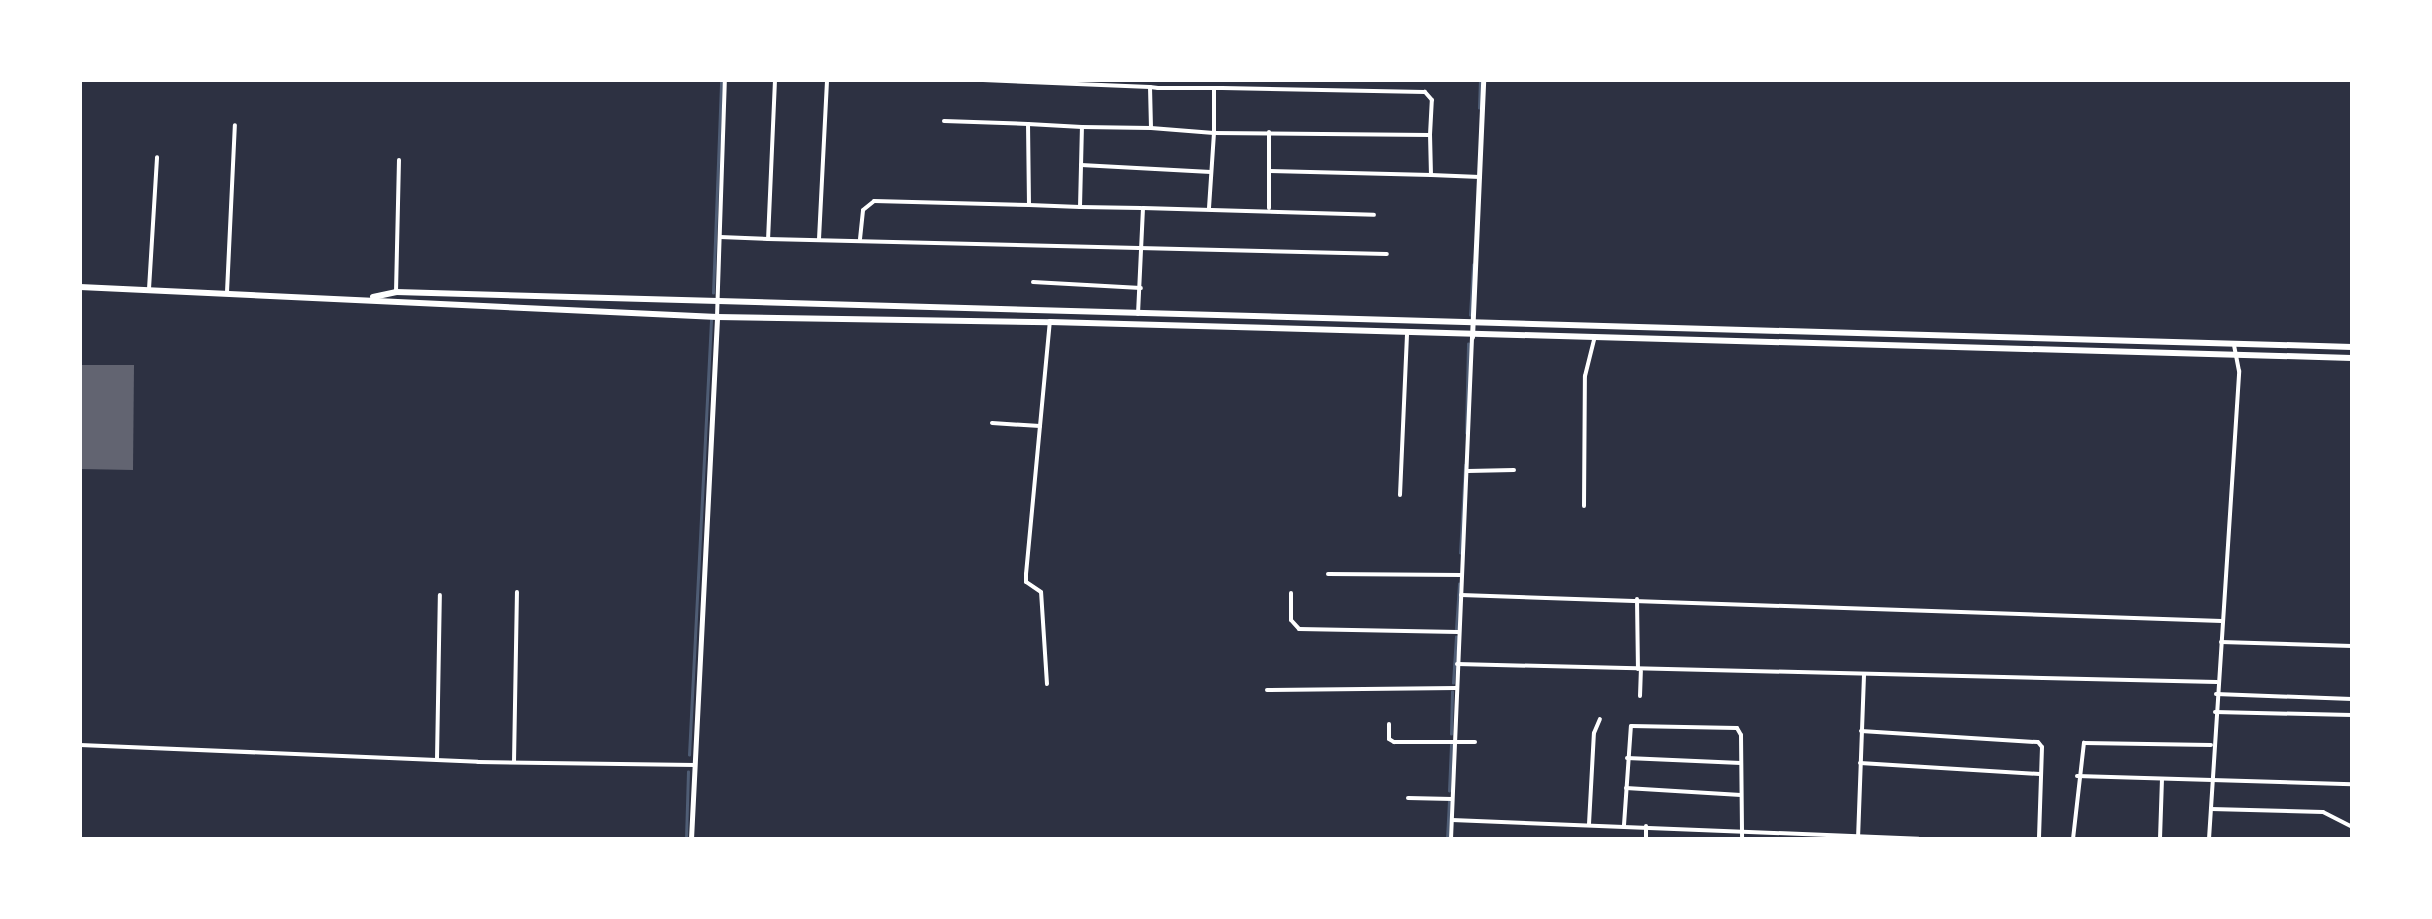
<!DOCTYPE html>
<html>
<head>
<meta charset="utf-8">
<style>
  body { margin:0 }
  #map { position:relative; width:2432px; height:919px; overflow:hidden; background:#2d3142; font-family:"Noto Serif",serif }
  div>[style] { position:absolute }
  .stream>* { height:2.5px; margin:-1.25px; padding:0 1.25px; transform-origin:1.25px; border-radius:1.25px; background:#4f5d75 }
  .building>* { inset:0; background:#626471 }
  .minor>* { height:4px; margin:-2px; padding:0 2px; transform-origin:2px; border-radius:2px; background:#fff }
  .tertiary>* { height:5px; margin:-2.5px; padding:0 2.5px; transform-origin:2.5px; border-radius:2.5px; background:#fff }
  .secondary>* { height:5px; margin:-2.5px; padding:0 2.5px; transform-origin:2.5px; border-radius:2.5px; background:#fff }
  .trunk>* { height:6px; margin:-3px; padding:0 3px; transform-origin:3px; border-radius:3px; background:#fff }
  span { translate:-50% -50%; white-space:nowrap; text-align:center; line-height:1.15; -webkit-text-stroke:10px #fff; paint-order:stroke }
  .frame { position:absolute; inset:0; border:82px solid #fff; pointer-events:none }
</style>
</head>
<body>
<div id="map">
  <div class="stream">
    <div style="left:1479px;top:108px;width:28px;rotate:-88deg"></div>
    <div style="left:713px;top:293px;width:213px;rotate:-87.8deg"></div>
    <div style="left:1470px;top:315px;width:50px;rotate:-86.6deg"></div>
    <div style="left:1466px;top:433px;width:89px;rotate:-88.7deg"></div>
    <div style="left:1460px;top:553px;width:88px;rotate:-86.7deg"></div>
    <div style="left:1456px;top:629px;width:45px;rotate:-86.2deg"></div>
    <div style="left:1453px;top:683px;width:46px;rotate:-86.3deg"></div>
    <div style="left:1451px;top:734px;width:42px;rotate:-88.6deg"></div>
    <div style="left:689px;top:755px;width:437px;rotate:-87.1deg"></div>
    <div style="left:1449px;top:791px;width:46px;rotate:-87.5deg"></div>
    <div style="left:686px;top:839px;width:67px;rotate:-88.3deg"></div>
    <div style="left:1447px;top:839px;width:37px;rotate:-87deg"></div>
  </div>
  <div class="building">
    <div style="clip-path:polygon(80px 365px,134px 365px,133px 470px,80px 469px)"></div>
  </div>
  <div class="minor">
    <div style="left:775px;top:80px;width:159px;rotate:92.5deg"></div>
    <div style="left:768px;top:239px;width:619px;rotate:1.39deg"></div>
    <div style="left:983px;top:80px;width:167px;rotate:2.4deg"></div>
    <div style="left:944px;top:121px;width:84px;rotate:2deg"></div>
    <div style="left:1269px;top:132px;width:39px;rotate:90deg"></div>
    <div style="left:1081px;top:165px;width:130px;rotate:3.1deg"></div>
    <div style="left:1431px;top:175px;width:49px;rotate:2.3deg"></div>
    <div style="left:1080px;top:207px;width:51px;rotate:-177.8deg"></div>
    <div style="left:1029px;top:205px;width:81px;rotate:-90.7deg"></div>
    <div style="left:1028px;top:124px;width:54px;rotate:3.2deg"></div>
    <div style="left:1141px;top:208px;width:61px;rotate:-179.1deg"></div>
    <div style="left:1080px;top:207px;width:80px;rotate:-88.6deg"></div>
    <div style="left:1082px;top:127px;width:69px;rotate:0.8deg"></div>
    <div style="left:1209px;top:208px;width:75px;rotate:-86.2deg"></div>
    <div style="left:1214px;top:133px;width:216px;rotate:0.5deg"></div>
    <div style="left:1430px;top:135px;width:35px;rotate:-87deg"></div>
    <div style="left:1432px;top:100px;width:11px;rotate:-131deg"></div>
    <div style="left:1425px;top:92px;width:203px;rotate:-178.9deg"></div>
    <div style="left:1222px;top:88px;width:64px;rotate:180deg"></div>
    <div style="left:1158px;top:88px;width:8px;rotate:-173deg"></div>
    <div style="left:1150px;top:87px;width:41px;rotate:88.6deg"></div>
    <div style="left:1151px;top:128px;width:63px;rotate:4.5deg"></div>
    <div style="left:1214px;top:133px;width:45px;rotate:-90deg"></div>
    <div style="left:1269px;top:208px;width:37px;rotate:-90deg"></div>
    <div style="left:1269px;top:171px;width:162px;rotate:1.4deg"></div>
    <div style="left:1431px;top:175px;width:40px;rotate:-91.4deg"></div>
    <div style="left:720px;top:237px;width:48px;rotate:2.4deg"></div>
    <div style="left:819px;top:239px;width:159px;rotate:-87.1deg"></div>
    <div style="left:860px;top:239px;width:29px;rotate:-84deg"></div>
    <div style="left:863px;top:210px;width:14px;rotate:-39deg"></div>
    <div style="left:874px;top:201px;width:155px;rotate:1.5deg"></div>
    <div style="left:1033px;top:282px;width:108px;rotate:3.2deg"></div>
    <div style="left:149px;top:289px;width:132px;rotate:-86.5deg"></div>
    <div style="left:227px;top:292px;width:167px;rotate:-87.3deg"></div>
    <div style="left:396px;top:292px;width:132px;rotate:-88.7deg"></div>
    <div style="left:1138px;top:314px;width:106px;rotate:-87.3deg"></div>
    <div style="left:1143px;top:208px;width:231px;rotate:1.7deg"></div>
    <div style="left:717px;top:317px;width:237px;rotate:-88.1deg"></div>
    <div style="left:992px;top:423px;width:48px;rotate:3.6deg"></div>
    <div style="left:1468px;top:471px;width:46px;rotate:-1.2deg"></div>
    <div style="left:1400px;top:495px;width:161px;rotate:-87.5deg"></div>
    <div style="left:1584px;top:506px;width:130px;rotate:-89.6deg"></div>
    <div style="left:1585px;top:376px;width:38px;rotate:-76deg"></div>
    <div style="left:1328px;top:574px;width:134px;rotate:0.4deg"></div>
    <div style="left:1291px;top:593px;width:27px;rotate:90deg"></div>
    <div style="left:1291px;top:620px;width:12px;rotate:48deg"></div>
    <div style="left:1299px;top:629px;width:159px;rotate:1.1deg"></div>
    <div style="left:1461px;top:595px;width:761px;rotate:1.96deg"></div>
    <div style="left:1637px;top:599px;width:70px;rotate:89.2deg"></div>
    <div style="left:2221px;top:642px;width:131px;rotate:1.7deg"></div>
    <div style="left:1457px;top:664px;width:760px;rotate:1.36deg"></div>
    <div style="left:1047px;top:684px;width:92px;rotate:-93.7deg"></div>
    <div style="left:1041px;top:592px;width:18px;rotate:-146deg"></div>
    <div style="left:1026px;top:582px;width:8px;rotate:-90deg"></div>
    <div style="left:1026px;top:574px;width:253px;rotate:-84.6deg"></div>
    <div style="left:1267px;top:690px;width:190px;rotate:-0.6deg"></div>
    <div style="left:2216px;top:694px;width:136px;rotate:2.1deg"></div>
    <div style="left:1640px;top:696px;width:25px;rotate:-88deg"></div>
    <div style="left:2215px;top:712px;width:137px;rotate:1.3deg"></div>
    <div style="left:1389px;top:724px;width:15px;rotate:90deg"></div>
    <div style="left:1389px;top:739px;width:6px;rotate:31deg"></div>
    <div style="left:1394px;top:742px;width:81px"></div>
    <div style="left:1861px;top:731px;width:177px;rotate:3.6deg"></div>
    <div style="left:2038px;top:742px;width:6px;rotate:51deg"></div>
    <div style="left:2042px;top:747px;width:92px;rotate:91.9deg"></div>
    <div style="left:80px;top:745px;width:398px;rotate:2.4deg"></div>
    <div style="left:478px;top:762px;width:217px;rotate:0.8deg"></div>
    <div style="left:1627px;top:758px;width:114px;rotate:2.5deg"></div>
    <div style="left:437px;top:759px;width:164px;rotate:-89deg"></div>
    <div style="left:514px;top:762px;width:170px;rotate:-89deg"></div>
    <div style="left:1860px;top:763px;width:180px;rotate:3.5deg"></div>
    <div style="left:2077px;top:776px;width:275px;rotate:1.7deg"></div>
    <div style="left:1626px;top:788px;width:115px;rotate:3.5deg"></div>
    <div style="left:1408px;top:798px;width:44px;rotate:1.3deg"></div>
    <div style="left:2211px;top:809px;width:112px;rotate:1.5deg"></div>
    <div style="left:2323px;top:812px;width:33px;rotate:27deg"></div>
    <div style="left:1452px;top:820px;width:467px;rotate:2.3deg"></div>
    <div style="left:1589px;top:824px;width:91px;rotate:-86.9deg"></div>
    <div style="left:1594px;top:733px;width:15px;rotate:-67deg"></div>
    <div style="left:1624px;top:825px;width:99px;rotate:-86deg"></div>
    <div style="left:1631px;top:726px;width:106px;rotate:1.1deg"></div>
    <div style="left:1737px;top:728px;width:8px;rotate:60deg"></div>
    <div style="left:1741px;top:735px;width:104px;rotate:89.4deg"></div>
    <div style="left:1646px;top:826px;width:13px;rotate:90deg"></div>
    <div style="left:1451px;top:839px;width:502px;rotate:-87.6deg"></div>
    <div style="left:1858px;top:839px;width:164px;rotate:-87.9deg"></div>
    <div style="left:2073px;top:839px;width:97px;rotate:-83.5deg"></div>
    <div style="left:2084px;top:743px;width:127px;rotate:0.9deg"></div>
    <div style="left:2160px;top:839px;width:60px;rotate:-88.1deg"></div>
    <div style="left:2209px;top:839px;width:469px;rotate:-86.3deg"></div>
    <div style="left:2239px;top:371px;width:25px;rotate:-101deg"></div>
  </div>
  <div class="tertiary">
    <div style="left:1472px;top:337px;width:257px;rotate:-87.5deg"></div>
  </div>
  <div class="secondary">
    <div style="left:691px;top:839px;width:522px;rotate:-87.14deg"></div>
  </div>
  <div class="trunk">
    <div style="left:80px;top:287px;width:638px;rotate:2.7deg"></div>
    <div style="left:717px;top:317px;width:333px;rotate:0.9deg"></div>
    <div style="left:1050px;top:322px;width:1302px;rotate:1.58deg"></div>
    <div style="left:373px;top:297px;width:24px;rotate:-12deg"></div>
    <div style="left:396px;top:292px;width:1957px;rotate:1.61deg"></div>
  </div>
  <div class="frame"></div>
</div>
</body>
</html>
